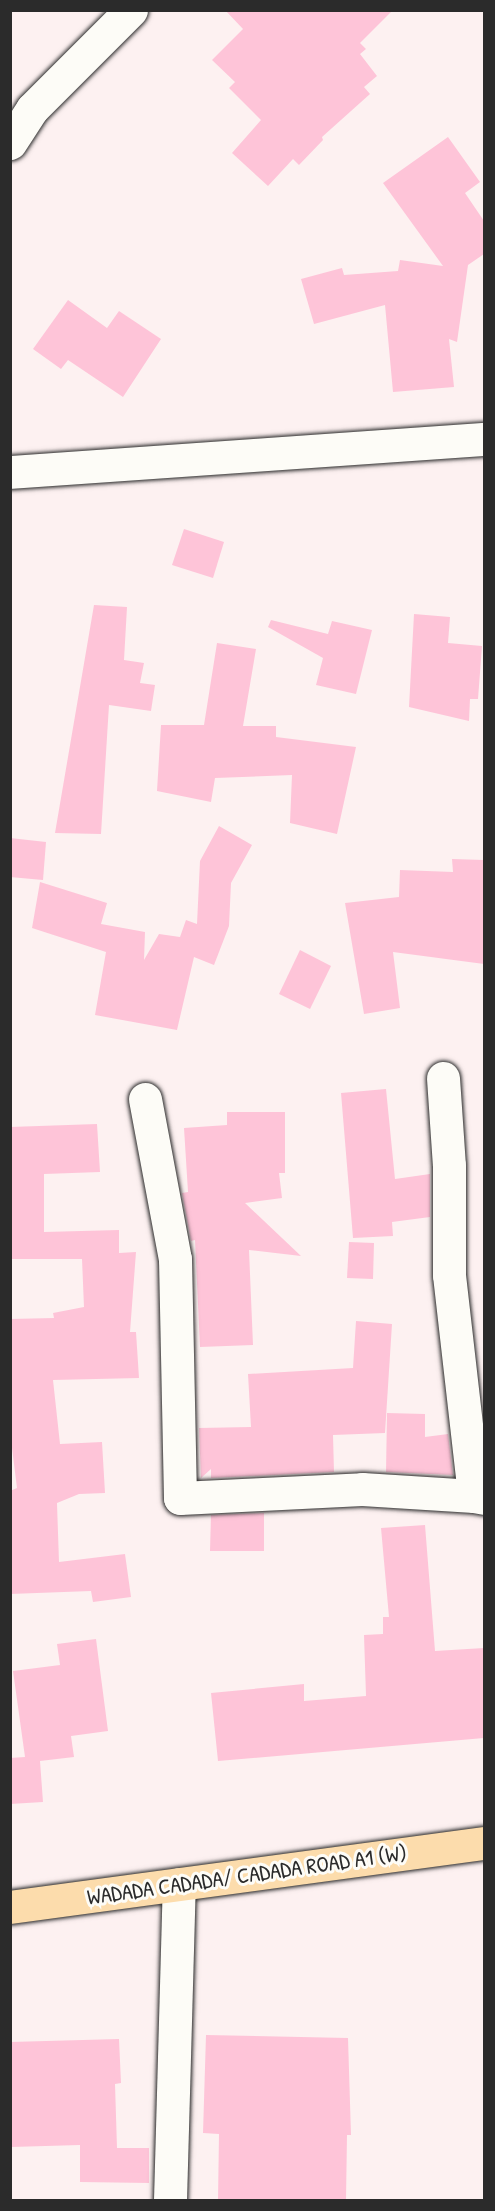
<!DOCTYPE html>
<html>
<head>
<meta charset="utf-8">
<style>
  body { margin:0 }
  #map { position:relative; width:495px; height:2211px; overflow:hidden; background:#fdf1f1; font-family:"Patrick Hand",sans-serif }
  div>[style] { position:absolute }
  .building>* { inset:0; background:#fec4d8 }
  .roads { filter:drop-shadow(0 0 2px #2b2b2b) drop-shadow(0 0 2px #2b2b2b) }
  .minor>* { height:33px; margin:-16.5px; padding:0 16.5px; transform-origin:16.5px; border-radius:16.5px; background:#fdfcf7 }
  .major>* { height:33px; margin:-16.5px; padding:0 16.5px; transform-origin:16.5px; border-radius:16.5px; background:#fcdcac }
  span { translate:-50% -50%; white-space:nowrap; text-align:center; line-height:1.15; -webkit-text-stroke:6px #fdfcf7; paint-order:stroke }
  .street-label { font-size:22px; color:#2b2b2b }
  .frame { position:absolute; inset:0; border:12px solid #2b2b2b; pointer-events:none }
</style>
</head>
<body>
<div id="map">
  <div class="building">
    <div style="clip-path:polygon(225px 10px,393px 10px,360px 43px,366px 49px,360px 54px,377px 76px,364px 87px,370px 94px,322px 137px,323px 140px,299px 165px,293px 159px,268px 186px,232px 153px,261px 120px,229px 88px,235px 82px,212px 60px,243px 29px)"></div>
    <div style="clip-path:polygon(448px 137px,480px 182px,465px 193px,484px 221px,484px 254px,468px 265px,457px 342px,449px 339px,454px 387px,393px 392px,385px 305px,314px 324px,301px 279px,342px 268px,344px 275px,398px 271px,400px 260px,443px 266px,383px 183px)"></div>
    <div style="clip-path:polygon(68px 300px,107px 328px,119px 311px,161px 339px,123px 397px,68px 360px,61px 369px,33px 349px)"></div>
    <div style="clip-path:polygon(184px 529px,224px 542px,213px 578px,172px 565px)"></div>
    <div style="clip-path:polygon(94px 605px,127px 607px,124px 660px,144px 663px,140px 683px,155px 685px,151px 711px,109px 705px,101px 834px,55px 833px)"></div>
    <div style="clip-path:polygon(414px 614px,450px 617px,448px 643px,482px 646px,478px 699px,470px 699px,469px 721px,409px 707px)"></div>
    <div style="clip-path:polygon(271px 620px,328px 634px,332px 621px,372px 630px,356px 694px,316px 685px,323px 658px,268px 627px)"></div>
    <div style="clip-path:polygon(217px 643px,256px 649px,243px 726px,276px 726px,276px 737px,356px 747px,337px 834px,290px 823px,292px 775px,215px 778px,211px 802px,157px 791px,161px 725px,204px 725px)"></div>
    <div style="clip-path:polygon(219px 826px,252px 845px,231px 883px,229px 926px,214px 965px,194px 957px,177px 1030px,95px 1015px,106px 952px,32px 928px,40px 882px,107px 903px,101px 924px,145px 932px,144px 960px,159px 934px,180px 937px,186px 920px,197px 924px,200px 861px)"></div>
    <div style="clip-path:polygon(10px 838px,46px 842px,43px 880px,10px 877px)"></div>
    <div style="clip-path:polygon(452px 859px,484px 860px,484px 964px,393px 952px,400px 1008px,364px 1014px,345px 903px,399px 897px,400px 870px,453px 872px)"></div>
    <div style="clip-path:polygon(300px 950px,331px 966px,310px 1009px,279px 994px)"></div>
    <div style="clip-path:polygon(386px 1089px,395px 1179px,430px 1174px,430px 1217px,392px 1222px,393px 1236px,353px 1238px,341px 1093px)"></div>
    <div style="clip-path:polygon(227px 1112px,285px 1112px,285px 1173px,279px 1173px,282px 1198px,245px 1203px,301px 1256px,249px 1250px,253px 1345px,200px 1347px,195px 1240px,191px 1241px,182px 1193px,188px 1192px,184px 1128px,227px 1125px)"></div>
    <div style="clip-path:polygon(97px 1124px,100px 1172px,44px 1174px,44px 1232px,119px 1230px,119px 1253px,136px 1252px,130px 1332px,136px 1332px,139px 1378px,53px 1380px,60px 1444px,102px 1442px,105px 1493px,79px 1494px,57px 1503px,59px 1562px,125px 1554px,131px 1597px,93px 1602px,91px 1591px,10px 1594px,10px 1491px,17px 1488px,10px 1432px,10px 1319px,54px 1318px,53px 1313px,84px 1307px,82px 1259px,10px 1259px,10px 1127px)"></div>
    <div style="clip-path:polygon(349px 1242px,374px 1243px,373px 1279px,347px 1278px)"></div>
    <div style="clip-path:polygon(356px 1321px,392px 1324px,385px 1433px,333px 1435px,334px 1472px,211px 1478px,211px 1469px,201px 1478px,199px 1428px,251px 1427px,248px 1374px,353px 1368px)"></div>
    <div style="clip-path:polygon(387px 1413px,425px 1414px,425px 1437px,448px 1434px,453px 1475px,386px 1472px)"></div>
    <div style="clip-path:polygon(264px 1513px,264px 1551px,210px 1551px,211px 1515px)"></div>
    <div style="clip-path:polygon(425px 1525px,435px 1651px,484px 1648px,484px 1738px,218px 1761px,211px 1693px,304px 1684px,304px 1701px,366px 1696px,364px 1635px,383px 1634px,383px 1617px,389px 1617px,381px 1528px)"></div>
    <div style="clip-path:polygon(96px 1639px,108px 1731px,71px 1736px,74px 1757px,40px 1761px,43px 1802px,10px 1804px,10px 1758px,25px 1757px,13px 1671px,60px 1665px,57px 1644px)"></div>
    <div style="clip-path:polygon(206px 2035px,348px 2038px,351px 2135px,347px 2135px,346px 2200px,218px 2200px,219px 2134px,203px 2133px)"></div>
    <div style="clip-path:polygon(119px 2039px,121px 2083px,115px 2084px,117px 2148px,149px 2148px,149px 2183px,80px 2182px,80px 2145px,11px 2147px,10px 2042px)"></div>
  </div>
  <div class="roads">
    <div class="minor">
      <div style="left:10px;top:143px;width:40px;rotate:-57.1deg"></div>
      <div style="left:32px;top:109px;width:140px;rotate:-45deg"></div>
      <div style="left:10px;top:472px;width:475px;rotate:-4deg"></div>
      <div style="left:443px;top:1078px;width:87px;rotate:86.1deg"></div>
      <div style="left:449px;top:1165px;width:110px;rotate:90deg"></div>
      <div style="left:449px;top:1275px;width:222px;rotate:83.5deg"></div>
      <div style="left:474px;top:1496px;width:10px;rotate:11deg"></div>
      <div style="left:145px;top:1099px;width:163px;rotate:79.4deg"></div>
      <div style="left:175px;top:1259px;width:239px;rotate:88.8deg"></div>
      <div style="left:180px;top:1498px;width:182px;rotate:-2.8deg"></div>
      <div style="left:362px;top:1489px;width:112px;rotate:3.6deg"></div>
      <div style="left:170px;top:2200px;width:316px;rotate:-88.4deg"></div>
    </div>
    <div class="major">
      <div style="left:10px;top:1907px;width:478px;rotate:-7.7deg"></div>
    </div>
  </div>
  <div class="street-label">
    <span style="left:247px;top:1875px;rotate:-8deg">WADADA CADADA/ CADADA ROAD A1 (W)</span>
  </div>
  <div class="frame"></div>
</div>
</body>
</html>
